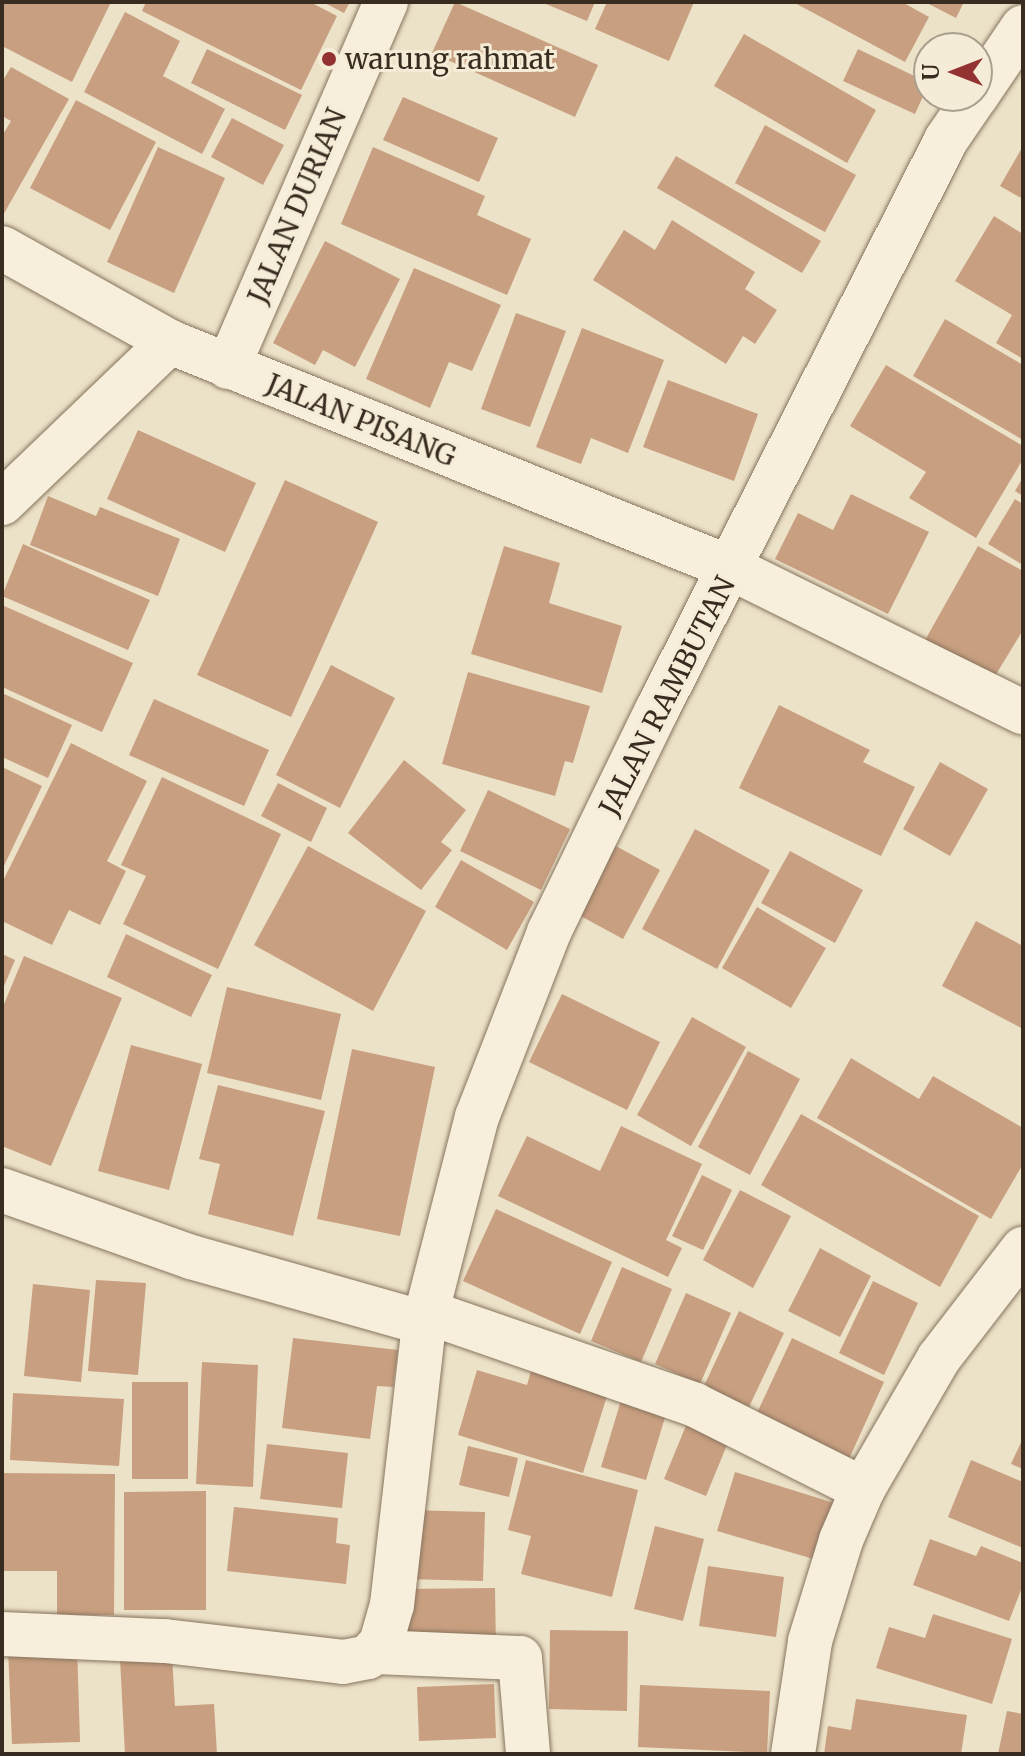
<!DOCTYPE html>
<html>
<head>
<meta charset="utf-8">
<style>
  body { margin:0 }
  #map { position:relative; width:1025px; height:1756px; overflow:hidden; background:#ece2c8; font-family:Merriweather,serif }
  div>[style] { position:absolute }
  .building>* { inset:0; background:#c89f80 }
  .roads { filter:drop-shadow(0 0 2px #87745e) drop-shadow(0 0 2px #87745e) }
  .street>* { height:44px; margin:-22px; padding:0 22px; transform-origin:22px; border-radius:22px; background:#f7efdb }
  .secondary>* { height:44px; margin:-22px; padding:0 22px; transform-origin:22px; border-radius:22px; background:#f7efdb }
  .dots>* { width:22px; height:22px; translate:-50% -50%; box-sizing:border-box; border:4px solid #f4ecd7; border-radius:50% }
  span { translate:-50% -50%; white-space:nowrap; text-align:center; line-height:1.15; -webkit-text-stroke:6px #f4ecd7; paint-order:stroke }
  .poi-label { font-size:28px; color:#382c21 }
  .left { translate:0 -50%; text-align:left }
  .street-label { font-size:28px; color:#382c21 }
  .frame { position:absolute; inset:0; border:4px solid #382c21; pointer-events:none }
  .north { position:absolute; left:913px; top:32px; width:80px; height:80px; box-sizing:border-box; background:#f4ecd7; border:2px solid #a99f8e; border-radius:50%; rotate:270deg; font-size:22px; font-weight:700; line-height:32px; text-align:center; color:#382c21 }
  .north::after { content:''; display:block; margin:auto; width:28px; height:36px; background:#923231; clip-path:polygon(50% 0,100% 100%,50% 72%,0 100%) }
</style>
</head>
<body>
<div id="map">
  <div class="building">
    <div style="clip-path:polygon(2px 2px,111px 2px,72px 82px,2px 46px)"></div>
    <div style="clip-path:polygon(146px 2px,310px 2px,337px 16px,301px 90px,142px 11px)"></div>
    <div style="clip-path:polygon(323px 2px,350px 2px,344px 13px)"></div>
    <div style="clip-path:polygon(455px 2px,598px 65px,575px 117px,432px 53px)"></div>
    <div style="clip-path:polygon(541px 2px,595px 2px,587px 21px)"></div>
    <div style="clip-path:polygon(607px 2px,694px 2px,669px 61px,595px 29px)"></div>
    <div style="clip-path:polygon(793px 2px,902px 2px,929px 17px,905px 62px)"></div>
    <div style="clip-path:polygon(925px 2px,964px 2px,956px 18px)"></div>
    <div style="clip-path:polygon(125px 12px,180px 41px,163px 76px,225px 109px,202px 154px,84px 92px)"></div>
    <div style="clip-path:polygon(744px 34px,876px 110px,847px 163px,714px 86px)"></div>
    <div style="clip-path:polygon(207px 49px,302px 95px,285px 130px,191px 83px)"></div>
    <div style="clip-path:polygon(858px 49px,929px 83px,915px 114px,843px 81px)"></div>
    <div style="clip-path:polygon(11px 67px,69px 99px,2px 217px,2px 136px,11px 121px,2px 116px,2px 82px)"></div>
    <div style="clip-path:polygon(403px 97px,498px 138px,479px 182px,383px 140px)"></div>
    <div style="clip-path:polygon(76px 100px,156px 142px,110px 230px,30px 188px)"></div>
    <div style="clip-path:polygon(232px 118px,284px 145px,263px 185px,211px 157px)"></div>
    <div style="clip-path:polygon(765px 125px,856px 175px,825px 232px,735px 183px)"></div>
    <div style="clip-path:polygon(1023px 146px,1023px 199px,1000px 186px)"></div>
    <div style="clip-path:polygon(158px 147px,225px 178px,174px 293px,107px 262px)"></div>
    <div style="clip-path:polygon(373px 147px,485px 196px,477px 215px,531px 239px,507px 295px,341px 224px)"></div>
    <div style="clip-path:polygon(676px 156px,821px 241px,802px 273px,657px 188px)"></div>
    <div style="clip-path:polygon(994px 216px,1023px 234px,1023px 359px,996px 343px,1012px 315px,955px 281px)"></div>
    <div style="clip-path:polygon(672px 220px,755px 272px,745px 289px,777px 310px,755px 344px,743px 336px,726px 364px,593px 280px,624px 230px,655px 250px)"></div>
    <div style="clip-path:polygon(325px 241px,400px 279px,355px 367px,323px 350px,315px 365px,273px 343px)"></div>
    <div style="clip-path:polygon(414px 268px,501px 305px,472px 371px,449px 362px,430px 408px,366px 379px)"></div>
    <div style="clip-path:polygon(516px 313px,566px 331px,530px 427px,481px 409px)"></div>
    <div style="clip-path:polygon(945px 319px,1023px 365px,1023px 440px,913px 376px)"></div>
    <div style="clip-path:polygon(582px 328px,664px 360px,628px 453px,591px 438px,581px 464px,536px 447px)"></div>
    <div style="clip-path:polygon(886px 365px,1023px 446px,1023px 459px,976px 538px,909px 498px,926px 472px,850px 426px)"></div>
    <div style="clip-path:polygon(668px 380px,758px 414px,734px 481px,643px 447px)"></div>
    <div style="clip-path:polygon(138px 430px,256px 483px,225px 552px,107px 499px)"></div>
    <div style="clip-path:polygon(1023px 477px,1023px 496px,1015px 491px)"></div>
    <div style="clip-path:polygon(285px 480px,378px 522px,291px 717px,197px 675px)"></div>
    <div style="clip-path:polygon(851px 494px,929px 532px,888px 614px,775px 559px,798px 513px,833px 530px)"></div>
    <div style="clip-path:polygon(48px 496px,96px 516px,100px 507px,180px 539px,158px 596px,30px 545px)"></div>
    <div style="clip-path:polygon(1015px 499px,1023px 504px,1023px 565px,988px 544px)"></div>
    <div style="clip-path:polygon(23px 544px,150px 600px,128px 650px,2px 596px)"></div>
    <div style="clip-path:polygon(504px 546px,560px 563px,549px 603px,622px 626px,602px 693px,471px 654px)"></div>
    <div style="clip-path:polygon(978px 546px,1023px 571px,1023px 630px,992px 681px,924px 642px)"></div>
    <div style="clip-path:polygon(2px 605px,133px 663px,102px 732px,2px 687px)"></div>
    <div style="clip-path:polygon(331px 665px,395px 698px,340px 808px,276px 775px)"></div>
    <div style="clip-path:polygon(468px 672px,590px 706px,573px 763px,565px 761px,555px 796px,442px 764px)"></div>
    <div style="clip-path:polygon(2px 693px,72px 725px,48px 778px,2px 757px)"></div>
    <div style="clip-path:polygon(154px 699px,269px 750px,244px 806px,129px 755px)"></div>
    <div style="clip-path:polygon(779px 705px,870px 750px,863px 762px,915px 787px,881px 856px,739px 788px)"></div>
    <div style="clip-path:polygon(71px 743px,147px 781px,107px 861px,126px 871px,100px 925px,69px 910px,52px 945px,2px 921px,2px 883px)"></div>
    <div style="clip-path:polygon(404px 760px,466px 810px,441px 842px,452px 850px,421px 890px,348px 833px)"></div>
    <div style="clip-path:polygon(940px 762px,988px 789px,950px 856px,903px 829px)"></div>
    <div style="clip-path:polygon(2px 767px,42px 786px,2px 870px)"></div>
    <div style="clip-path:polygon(162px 777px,281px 834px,218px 969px,123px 924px,146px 876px,121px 865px)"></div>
    <div style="clip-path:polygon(278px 783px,327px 808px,311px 842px,261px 816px)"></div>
    <div style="clip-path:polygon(488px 790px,570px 829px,541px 890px,460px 851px)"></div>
    <div style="clip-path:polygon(695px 829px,770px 870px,717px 969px,642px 929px)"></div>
    <div style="clip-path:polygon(614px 845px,660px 870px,623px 939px,577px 914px)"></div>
    <div style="clip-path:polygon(308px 846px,426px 911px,373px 1011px,254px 945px)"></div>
    <div style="clip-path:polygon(790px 851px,863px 890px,835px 943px,761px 903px)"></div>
    <div style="clip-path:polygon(461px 860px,534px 902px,507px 950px,435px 907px)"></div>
    <div style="clip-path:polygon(757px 907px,826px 948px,791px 1008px,722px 968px)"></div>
    <div style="clip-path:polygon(976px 921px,1023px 946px,1023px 1029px,942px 986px)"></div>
    <div style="clip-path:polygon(126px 934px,212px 975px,191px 1017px,107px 977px)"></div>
    <div style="clip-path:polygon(2px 954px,15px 960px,2px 991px)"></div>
    <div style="clip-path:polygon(24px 956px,122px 998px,51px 1166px,2px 1146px,2px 1009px)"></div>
    <div style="clip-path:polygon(227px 987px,341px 1014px,321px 1100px,207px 1073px)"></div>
    <div style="clip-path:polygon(562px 994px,660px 1042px,627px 1110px,529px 1062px)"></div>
    <div style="clip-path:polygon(692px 1017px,746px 1047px,691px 1146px,637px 1115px)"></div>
    <div style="clip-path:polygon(131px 1045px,202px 1064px,169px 1190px,98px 1171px)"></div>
    <div style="clip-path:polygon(352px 1049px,435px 1067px,400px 1236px,317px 1219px)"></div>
    <div style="clip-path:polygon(748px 1051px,800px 1079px,750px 1175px,698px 1147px)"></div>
    <div style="clip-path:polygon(851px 1058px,919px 1099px,933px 1076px,1023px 1128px,1023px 1164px,991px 1219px,817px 1118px)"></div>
    <div style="clip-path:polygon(218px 1085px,325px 1111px,293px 1236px,208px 1214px,220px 1164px,199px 1159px)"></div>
    <div style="clip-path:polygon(801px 1114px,979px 1216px,940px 1287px,761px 1185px)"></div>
    <div style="clip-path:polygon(621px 1126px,702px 1164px,666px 1240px,682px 1248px,668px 1277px,498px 1196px,527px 1136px,600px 1171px)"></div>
    <div style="clip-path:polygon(702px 1175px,732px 1190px,703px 1250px,672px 1236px)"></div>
    <div style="clip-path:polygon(740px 1190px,791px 1216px,753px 1288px,703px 1260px)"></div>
    <div style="clip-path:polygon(496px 1209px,612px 1262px,580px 1334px,463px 1281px)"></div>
    <div style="clip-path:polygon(820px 1248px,871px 1276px,840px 1337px,788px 1311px)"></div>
    <div style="clip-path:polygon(622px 1267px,672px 1289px,641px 1362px,591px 1341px)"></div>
    <div style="clip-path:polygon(96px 1280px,146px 1283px,138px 1375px,88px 1371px)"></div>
    <div style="clip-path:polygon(873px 1281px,918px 1303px,884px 1375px,839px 1353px)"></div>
    <div style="clip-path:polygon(33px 1284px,90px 1290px,81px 1382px,24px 1376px)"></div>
    <div style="clip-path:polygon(686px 1293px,731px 1313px,700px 1384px,655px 1364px)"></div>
    <div style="clip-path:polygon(739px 1311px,784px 1333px,749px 1407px,704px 1386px)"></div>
    <div style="clip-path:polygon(293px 1338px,398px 1350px,393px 1387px,377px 1386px,370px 1439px,282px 1428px)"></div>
    <div style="clip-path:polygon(792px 1338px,884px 1382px,849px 1459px,756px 1415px)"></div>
    <div style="clip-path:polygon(535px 1357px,612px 1380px,583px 1473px,458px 1435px,477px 1370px,527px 1385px)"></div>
    <div style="clip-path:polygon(202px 1362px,258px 1365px,253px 1487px,196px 1484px)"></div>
    <div style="clip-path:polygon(132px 1382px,188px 1382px,188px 1479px,132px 1479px)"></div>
    <div style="clip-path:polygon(625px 1387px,670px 1401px,646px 1480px,601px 1467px)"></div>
    <div style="clip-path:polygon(13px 1393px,124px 1399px,119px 1466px,10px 1460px)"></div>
    <div style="clip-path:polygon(692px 1411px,734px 1428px,706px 1496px,664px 1479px)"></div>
    <div style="clip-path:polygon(1023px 1438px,1023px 1469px,1011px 1464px)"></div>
    <div style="clip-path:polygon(267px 1444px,348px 1453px,342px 1508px,260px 1499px)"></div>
    <div style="clip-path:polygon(468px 1446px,518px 1458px,509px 1497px,459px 1485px)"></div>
    <div style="clip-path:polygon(526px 1460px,638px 1490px,612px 1597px,521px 1574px,531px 1536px,508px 1530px)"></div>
    <div style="clip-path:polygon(971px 1460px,1023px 1482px,1023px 1548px,948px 1517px)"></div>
    <div style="clip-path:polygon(735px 1472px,834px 1503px,817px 1560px,717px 1531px)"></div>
    <div style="clip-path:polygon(2px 1473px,115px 1474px,114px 1615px,57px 1615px,57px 1571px,2px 1571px)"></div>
    <div style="clip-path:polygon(206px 1491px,206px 1610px,124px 1610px,124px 1492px)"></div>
    <div style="clip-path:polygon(234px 1507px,338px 1518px,336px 1543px,350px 1545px,346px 1584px,227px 1571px)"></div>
    <div style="clip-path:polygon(407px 1510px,485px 1512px,483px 1581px,406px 1579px)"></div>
    <div style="clip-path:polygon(655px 1526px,704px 1539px,683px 1621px,634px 1609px)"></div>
    <div style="clip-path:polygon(930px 1539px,976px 1556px,981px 1546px,1023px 1563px,1023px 1585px,1009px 1621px,913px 1585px)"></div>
    <div style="clip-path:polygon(708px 1566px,784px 1577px,776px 1637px,699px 1626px)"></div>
    <div style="clip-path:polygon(495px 1588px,496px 1650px,401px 1651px,400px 1589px)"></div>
    <div style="clip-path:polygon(933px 1614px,1012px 1639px,992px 1704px,876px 1668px,889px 1627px,925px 1638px)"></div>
    <div style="clip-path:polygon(550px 1630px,628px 1631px,627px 1711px,549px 1709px)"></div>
    <div style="clip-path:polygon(77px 1645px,80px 1742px,12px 1744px,8px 1648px)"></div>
    <div style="clip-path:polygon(172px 1656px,175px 1706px,214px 1704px,217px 1754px,125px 1754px,120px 1659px)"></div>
    <div style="clip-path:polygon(494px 1684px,496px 1738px,419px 1741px,417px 1687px)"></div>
    <div style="clip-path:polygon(640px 1685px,770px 1691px,767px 1753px,638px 1747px)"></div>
    <div style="clip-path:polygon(856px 1699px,967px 1715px,961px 1754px,824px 1754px,828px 1726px,851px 1730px)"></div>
    <div style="clip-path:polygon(1007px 1711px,1023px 1714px,1023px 1754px,998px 1754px)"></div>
  </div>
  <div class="roads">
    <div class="street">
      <div style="left:977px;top:95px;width:82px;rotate:-55.9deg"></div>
      <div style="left:228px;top:367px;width:398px;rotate:-66.6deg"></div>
      <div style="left:2px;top:503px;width:233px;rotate:-43.8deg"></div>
      <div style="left:2px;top:1190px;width:201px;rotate:19.5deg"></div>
      <div style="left:191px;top:1257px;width:242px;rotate:15.8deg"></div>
      <div style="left:427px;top:1312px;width:284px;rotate:19.1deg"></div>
      <div style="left:695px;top:1405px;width:188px;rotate:26.6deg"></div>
      <div style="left:2px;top:1634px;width:163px;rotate:2.5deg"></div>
      <div style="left:165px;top:1641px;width:179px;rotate:6.7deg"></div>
      <div style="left:343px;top:1662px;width:25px;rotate:-11deg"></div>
      <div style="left:368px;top:1657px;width:19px;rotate:-47deg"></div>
      <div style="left:381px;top:1643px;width:40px;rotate:-74deg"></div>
      <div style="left:392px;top:1605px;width:284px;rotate:-83.5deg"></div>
      <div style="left:424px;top:1323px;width:213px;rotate:-75.6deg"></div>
      <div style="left:477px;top:1117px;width:199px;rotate:-68.7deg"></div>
      <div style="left:549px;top:932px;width:247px;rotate:-64.1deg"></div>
      <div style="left:657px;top:710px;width:639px;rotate:-63.11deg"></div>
      <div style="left:946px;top:140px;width:53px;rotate:-55.7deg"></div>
      <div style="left:374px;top:1652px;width:146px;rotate:2.4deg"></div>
      <div style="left:520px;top:1658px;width:96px;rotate:85.2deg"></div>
      <div style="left:793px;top:1754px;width:114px;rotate:-81.4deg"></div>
      <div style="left:810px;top:1641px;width:106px;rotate:-72.9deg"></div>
      <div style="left:841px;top:1540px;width:56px;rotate:-66.7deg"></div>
      <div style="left:863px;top:1489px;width:151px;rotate:-59.9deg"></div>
      <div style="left:939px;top:1358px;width:138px;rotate:-52.4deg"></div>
    </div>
    <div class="secondary">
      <div style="left:2px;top:248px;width:193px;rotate:29.2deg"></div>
      <div style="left:170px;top:342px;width:605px;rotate:21.94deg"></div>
      <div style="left:731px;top:568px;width:326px;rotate:26.3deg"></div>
    </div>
  </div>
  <div class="dots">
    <div style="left:329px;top:59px;background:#923231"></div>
  </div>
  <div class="poi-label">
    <span class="left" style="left:345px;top:59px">warung rahmat</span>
  </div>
  <div class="street-label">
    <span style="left:297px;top:206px;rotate:-67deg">JALAN DURIAN</span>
    <span style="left:361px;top:420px;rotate:22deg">JALAN PISANG</span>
    <span style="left:667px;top:696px;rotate:-63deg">JALAN RAMBUTAN</span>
  </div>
  <div class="frame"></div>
  <div class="north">U</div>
</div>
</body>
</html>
